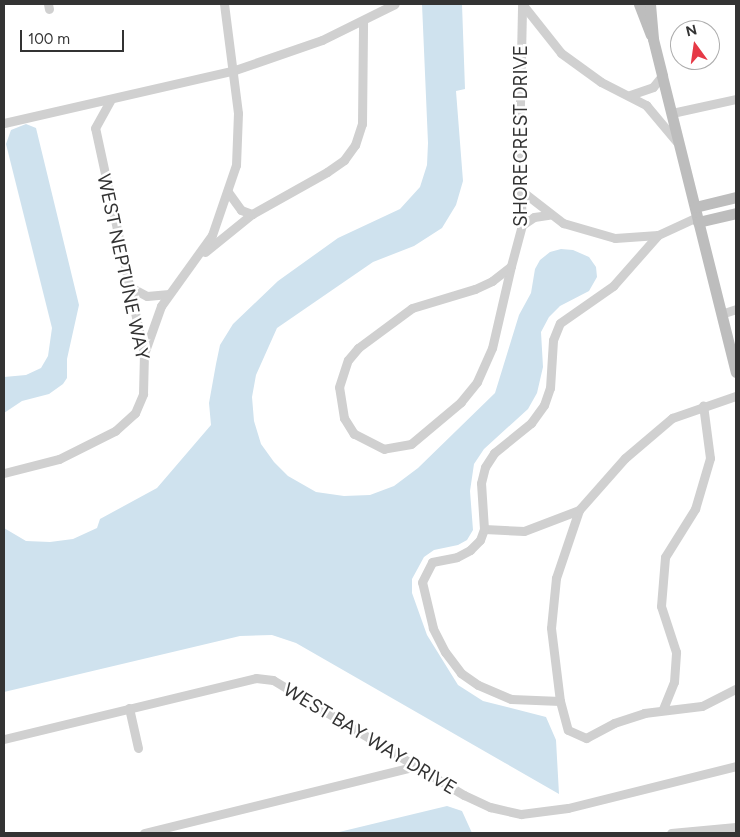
<!DOCTYPE html>
<html>
<head>
<meta charset="utf-8">
<style>
  body { margin:0 }
  #map { position:relative; width:740px; height:837px; overflow:hidden; background:#fff; font-family:Figtree,sans-serif }
  div>[style] { position:absolute }
  .water>* { inset:0; background:#cfe2ee }
  .street>* { height:9px; margin:-4.5px; padding:0 4.5px; transform-origin:4.5px; border-radius:4.5px; background:#d0d0d0 }
  .secondary>* { height:11px; margin:-5.5px; padding:0 5.5px; transform-origin:5.5px; border-radius:5.5px; background:#bdbdbd }
  span { translate:-50% -50%; white-space:nowrap; text-align:center; line-height:1.15; -webkit-text-stroke:5px #fff; paint-order:stroke }
  .street-label { font-size:19px; color:#333 }
  .frame { position:absolute; inset:0; border:5px solid #333; pointer-events:none }
  .north { position:absolute; left:670px; top:20px; width:50px; height:50px; box-sizing:border-box; background:#fff; border:1px solid #adadad; border-radius:50%; rotate:346deg; font-size:14px; font-weight:700; line-height:20px; text-align:center; color:#333 }
  .north::after { content:''; display:block; margin:auto; width:18px; height:22px; background:#e63946; clip-path:polygon(50% 0,100% 100%,50% 72%,0 100%) }
  .scale { position:absolute; left:20px; top:30px; width:104px; height:22px; box-sizing:border-box; border:2px solid #333; border-top:0; padding-left:6px; font-size:15px; line-height:18px; white-space:nowrap; color:#333; -webkit-text-stroke:4px #fff; paint-order:stroke }
</style>
</head>
<body>
<div id="map">
  <div class="water">
    <div style="clip-path:polygon(422px 4px,462px 4px,465px 89px,456px 91px,463px 181px,456px 205px,442px 228px,414px 246px,373px 262px,277px 328px,256px 375px,252px 397px,254px 421px,261px 444px,274px 462px,288px 476px,316px 492px,344px 496px,370px 495px,394px 486px,418px 468px,495px 393px,519px 315px,531px 293px,535px 269px,540px 260px,550px 252px,561px 249px,573px 250px,589px 257px,596px 267px,597px 277px,589px 291px,560px 306px,549px 317px,541px 332px,543px 367px,537px 393px,528px 409px,484px 449px,474px 464px,470px 491px,473px 530px,467px 540px,458px 545px,434px 550px,424px 557px,412px 579px,412px 593px,427px 635px,458px 685px,483px 701px,546px 717px,556px 740px,559px 794px,296px 643px,272px 635px,240px 636px,4px 692px,4px 528px,26px 541px,50px 542px,73px 539px,97px 528px,100px 519px,157px 488px,211px 425px,209px 403px,216px 364px,220px 345px,233px 324px,278px 281px,338px 238px,400px 209px,420px 187px,427px 165px,428px 143px)"></div>
    <div style="clip-path:polygon(26px 124px,36px 128px,79px 305px,67px 359px,67px 378px,63px 384px,49px 394px,22px 401px,4px 413px,4px 377px,26px 375px,41px 368px,48px 356px,52px 328px,6px 144px,11px 130px)"></div>
    <div style="clip-path:polygon(447px 806px,462px 811px,472px 833px,335px 833px)"></div>
  </div>
  <div class="street">
    <div style="left:48px;top:4px;width:5px;rotate:79deg"></div>
    <div style="left:523px;top:5px;width:61px;rotate:51.6deg"></div>
    <div style="left:561px;top:53px;width:49px;rotate:35.9deg"></div>
    <div style="left:601px;top:82px;width:51px;rotate:27.1deg"></div>
    <div style="left:646px;top:105px;width:48px;rotate:50deg"></div>
    <div style="left:630px;top:95px;width:24px;rotate:-19deg"></div>
    <div style="left:653px;top:87px;width:14px;rotate:-51deg"></div>
    <div style="left:672px;top:113px;width:66px;rotate:-12.3deg"></div>
    <div style="left:4px;top:123px;width:237px;rotate:-12.9deg"></div>
    <div style="left:235px;top:70px;width:92px;rotate:-19deg"></div>
    <div style="left:322px;top:40px;width:81px;rotate:-26.3deg"></div>
    <div style="left:228px;top:192px;width:22px;rotate:54deg"></div>
    <div style="left:241px;top:210px;width:12px;rotate:20deg"></div>
    <div style="left:523px;top:192px;width:51px;rotate:37.8deg"></div>
    <div style="left:563px;top:223px;width:54px;rotate:16.1deg"></div>
    <div style="left:615px;top:238px;width:43px;rotate:-4deg"></div>
    <div style="left:658px;top:235px;width:43px;rotate:-24.8deg"></div>
    <div style="left:522px;top:225px;width:14px;rotate:-34deg"></div>
    <div style="left:534px;top:217px;width:15px;rotate:-8deg"></div>
    <div style="left:205px;top:252px;width:60px;rotate:-39deg"></div>
    <div style="left:252px;top:214px;width:86px;rotate:-29.2deg"></div>
    <div style="left:327px;top:172px;width:21px;rotate:-35deg"></div>
    <div style="left:344px;top:160px;width:19px;rotate:-54deg"></div>
    <div style="left:355px;top:145px;width:22px;rotate:-72deg"></div>
    <div style="left:362px;top:124px;width:102px;rotate:-89.4deg"></div>
    <div style="left:511px;top:266px;width:84px;rotate:103deg"></div>
    <div style="left:492px;top:348px;width:37px;rotate:114deg"></div>
    <div style="left:477px;top:382px;width:26px;rotate:129deg"></div>
    <div style="left:461px;top:402px;width:65px;rotate:140deg"></div>
    <div style="left:411px;top:444px;width:27px;rotate:170deg"></div>
    <div style="left:384px;top:449px;width:34px;rotate:-153deg"></div>
    <div style="left:354px;top:434px;width:19px;rotate:-122deg"></div>
    <div style="left:344px;top:418px;width:31px;rotate:-99deg"></div>
    <div style="left:339px;top:387px;width:28px;rotate:-72deg"></div>
    <div style="left:348px;top:360px;width:16px;rotate:-50deg"></div>
    <div style="left:358px;top:348px;width:67px;rotate:-36.5deg"></div>
    <div style="left:412px;top:308px;width:66px;rotate:-16.8deg"></div>
    <div style="left:475px;top:289px;width:19px;rotate:-25deg"></div>
    <div style="left:492px;top:281px;width:24px;rotate:-38deg"></div>
    <div style="left:511px;top:266px;width:42px;rotate:-75deg"></div>
    <div style="left:522px;top:225px;width:73px;rotate:-92.4deg"></div>
    <div style="left:519px;top:152px;width:148px;rotate:-88.8deg"></div>
    <div style="left:130px;top:287px;width:19px;rotate:28deg"></div>
    <div style="left:147px;top:296px;width:22px;rotate:-5deg"></div>
    <div style="left:721px;top:314px;width:16px;rotate:-18deg"></div>
    <div style="left:145px;top:351px;width:48px;rotate:-70.4deg"></div>
    <div style="left:161px;top:306px;width:87px;rotate:-54.3deg"></div>
    <div style="left:212px;top:235px;width:74px;rotate:-71.1deg"></div>
    <div style="left:236px;top:165px;width:52px;rotate:-87.8deg"></div>
    <div style="left:238px;top:113px;width:110px;rotate:-97.3deg"></div>
    <div style="left:4px;top:473px;width:57px;rotate:-14.3deg"></div>
    <div style="left:59px;top:459px;width:63px;rotate:-26.6deg"></div>
    <div style="left:115px;top:431px;width:27px;rotate:-42deg"></div>
    <div style="left:135px;top:413px;width:21px;rotate:-67deg"></div>
    <div style="left:143px;top:394px;width:40px;rotate:-88.6deg"></div>
    <div style="left:144px;top:354px;width:231px;rotate:-102.2deg"></div>
    <div style="left:95px;top:128px;width:33px;rotate:-61deg"></div>
    <div style="left:579px;top:510px;width:72px;rotate:108.7deg"></div>
    <div style="left:556px;top:578px;width:50px;rotate:95.7deg"></div>
    <div style="left:551px;top:628px;width:74px;rotate:83deg"></div>
    <div style="left:560px;top:701px;width:30px;rotate:75deg"></div>
    <div style="left:568px;top:730px;width:20px;rotate:24deg"></div>
    <div style="left:586px;top:738px;width:32px;rotate:-28deg"></div>
    <div style="left:614px;top:723px;width:32px;rotate:-18deg"></div>
    <div style="left:644px;top:713px;width:58px;rotate:-6.9deg"></div>
    <div style="left:702px;top:706px;width:38px;rotate:-27deg"></div>
    <div style="left:484px;top:529px;width:40px;rotate:2.9deg"></div>
    <div style="left:524px;top:531px;width:59px;rotate:-20.9deg"></div>
    <div style="left:579px;top:510px;width:69px;rotate:-48.5deg"></div>
    <div style="left:625px;top:458px;width:62px;rotate:-40.4deg"></div>
    <div style="left:672px;top:418px;width:68px;rotate:-19deg"></div>
    <div style="left:560px;top:701px;width:49px;rotate:-177.7deg"></div>
    <div style="left:511px;top:699px;width:36px;rotate:-157deg"></div>
    <div style="left:478px;top:685px;width:21px;rotate:-145deg"></div>
    <div style="left:461px;top:673px;width:26px;rotate:-127deg"></div>
    <div style="left:445px;top:652px;width:27px;rotate:-117deg"></div>
    <div style="left:433px;top:628px;width:47px;rotate:-103.4deg"></div>
    <div style="left:422px;top:582px;width:22px;rotate:-63deg"></div>
    <div style="left:432px;top:562px;width:25px;rotate:-11deg"></div>
    <div style="left:457px;top:557px;width:15px;rotate:-28deg"></div>
    <div style="left:470px;top:550px;width:14px;rotate:-45deg"></div>
    <div style="left:480px;top:540px;width:12px;rotate:-70deg"></div>
    <div style="left:484px;top:529px;width:46px;rotate:-93.7deg"></div>
    <div style="left:481px;top:483px;width:16px;rotate:-76deg"></div>
    <div style="left:485px;top:467px;width:17px;rotate:-57deg"></div>
    <div style="left:494px;top:453px;width:48px;rotate:-39deg"></div>
    <div style="left:531px;top:423px;width:22px;rotate:-54deg"></div>
    <div style="left:544px;top:405px;width:18px;rotate:-71deg"></div>
    <div style="left:550px;top:388px;width:48px;rotate:-86.4deg"></div>
    <div style="left:553px;top:340px;width:18px;rotate:-68deg"></div>
    <div style="left:560px;top:323px;width:65px;rotate:-34.9deg"></div>
    <div style="left:613px;top:286px;width:68px;rotate:-48.6deg"></div>
    <div style="left:129px;top:708px;width:41px;rotate:77.3deg"></div>
    <div style="left:663px;top:709px;width:29px;rotate:-68deg"></div>
    <div style="left:674px;top:682px;width:30px;rotate:-86deg"></div>
    <div style="left:676px;top:652px;width:48px;rotate:-108.1deg"></div>
    <div style="left:661px;top:606px;width:49px;rotate:-85.3deg"></div>
    <div style="left:665px;top:557px;width:57px;rotate:-58deg"></div>
    <div style="left:695px;top:509px;width:53px;rotate:-73.6deg"></div>
    <div style="left:710px;top:458px;width:53px;rotate:-97.5deg"></div>
    <div style="left:4px;top:739px;width:259px;rotate:-13.6deg"></div>
    <div style="left:256px;top:678px;width:17px;rotate:7deg"></div>
    <div style="left:273px;top:680px;width:223px;rotate:31.1deg"></div>
    <div style="left:464px;top:795px;width:29px;rotate:25deg"></div>
    <div style="left:490px;top:807px;width:32px;rotate:13deg"></div>
    <div style="left:521px;top:814px;width:47px;rotate:-7.3deg"></div>
    <div style="left:568px;top:808px;width:173px;rotate:-14deg"></div>
    <div style="left:144px;top:833px;width:280px;rotate:-13.8deg"></div>
    <div style="left:671px;top:833px;width:65px;rotate:-5.3deg"></div>
  </div>
  <div class="secondary">
    <div style="left:639px;top:4px;width:33px;rotate:69deg"></div>
    <div style="left:650px;top:4px;width:35px;rotate:85deg"></div>
    <div style="left:653px;top:39px;width:38px;rotate:76deg"></div>
    <div style="left:662px;top:76px;width:305px;rotate:76deg"></div>
    <div style="left:695px;top:207px;width:42px;rotate:-13.7deg"></div>
    <div style="left:698px;top:222px;width:39px;rotate:-13deg"></div>
  </div>
  <div class="street-label">
    <span style="left:521px;top:136px;rotate:-90deg">SHORECREST DRIVE</span>
    <span style="left:123px;top:267px;rotate:78deg">WEST NEPTUNE WAY</span>
    <span style="left:370px;top:739px;rotate:31deg">WEST BAY WAY DRIVE</span>
  </div>
  <div class="frame"></div>
  <div class="north">N</div>
  <div class="scale">100 m</div>
</div>
</body>
</html>
